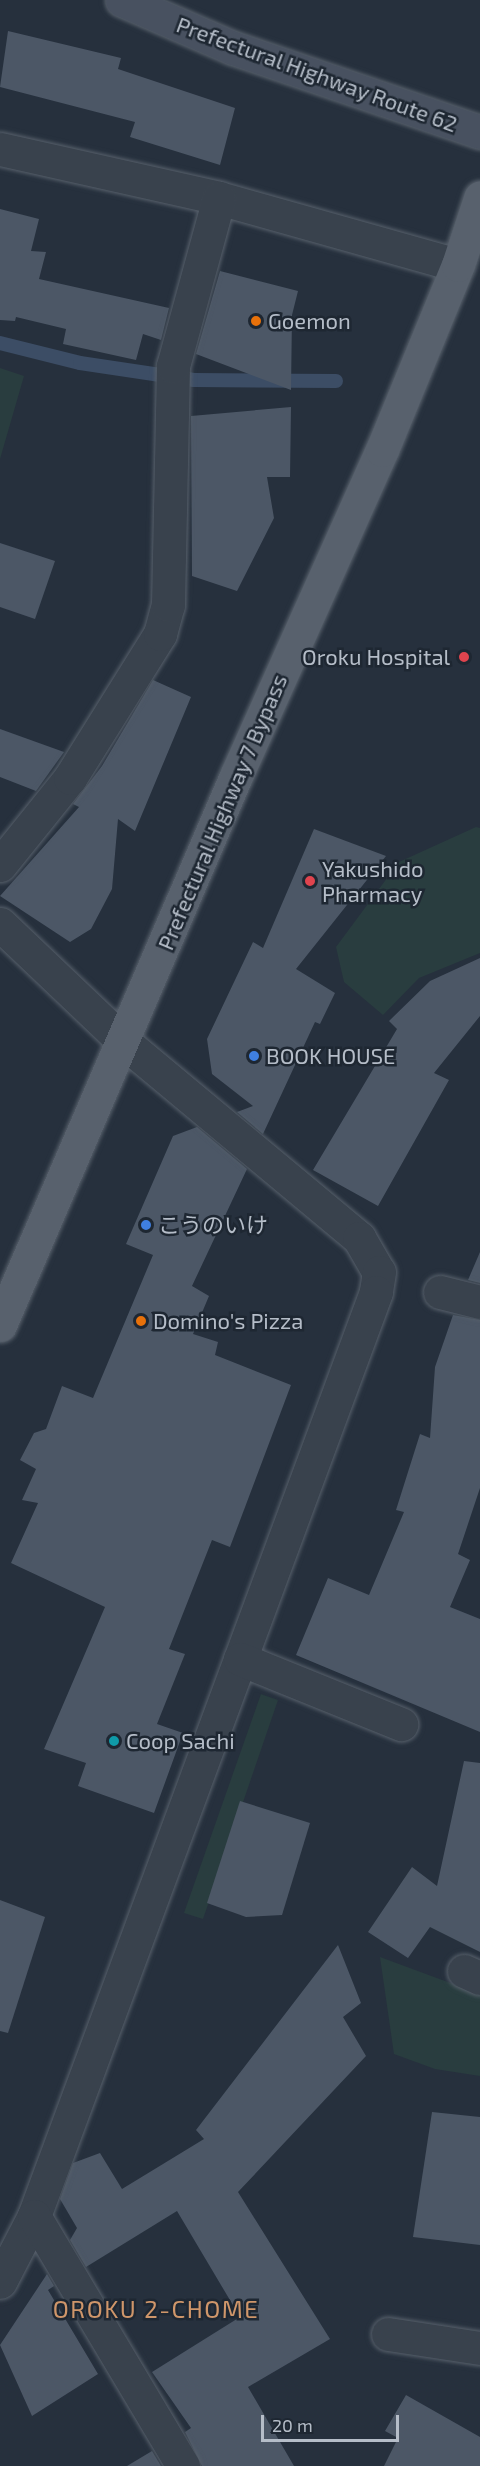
<!DOCTYPE html>
<html>
<head>
<meta charset="utf-8">
<style>
  body { margin:0 }
  #map { position:relative; width:480px; height:2466px; overflow:hidden; background:#26303d; font-family:"Exo 2","Noto Sans JP",sans-serif }
  div>[style] { position:absolute }
  .green>* { inset:0; background:#293d3f }
  .stream>* { height:14px; margin:-7px; padding:0 7px; transform-origin:7px; border-radius:7px; background:#3c4d65 }
  .building>* { inset:0; background:#4c5766 }
  .roads { filter:drop-shadow(0 0 2px #57606b) drop-shadow(0 0 2px #57606b) }
  .minor>* { height:33px; margin:-16.5px; padding:0 16.5px; transform-origin:16.5px; border-radius:16.5px; background:#39424d }
  .secondary>* { height:33px; margin:-16.5px; padding:0 16.5px; transform-origin:16.5px; border-radius:16.5px; background:#485160 }
  .primary>* { height:33px; margin:-16.5px; padding:0 16.5px; transform-origin:16.5px; border-radius:16.5px; background:#58616d }
  .dots>* { width:16px; height:16px; translate:-50% -50%; box-sizing:border-box; border:3px solid #1e2732; border-radius:50% }
  span { translate:-50% -50%; white-space:nowrap; text-align:center; line-height:1.15; -webkit-text-stroke:5px #1e2732; paint-order:stroke }
  .street-label { font-size:22px; color:#b5bdc8 }
  .poi-label { font-size:22px; color:#b5bdc8 }
  .left { translate:0 -50%; text-align:left }
  .right { translate:-100% -50%; text-align:right }
  .neighbourhood-label { font-size:24px; color:#cf966a; letter-spacing:1.5px }
  .scale { position:absolute; left:261px; top:2415px; width:138px; height:27px; box-sizing:border-box; border:3px solid #b5bdc8; border-top:0; padding-left:8px; font-size:18px; line-height:21px; white-space:nowrap; color:#b5bdc8; -webkit-text-stroke:4px #1e2732; paint-order:stroke }
</style>
</head>
<body>
<div id="map">
  <div class="green">
    <div style="clip-path:polygon(0 368px,24px 376px,0 459px)"></div>
    <div style="clip-path:polygon(476px 827px,480px 828px,480px 953px,419px 978px,383px 1015px,344px 982px,336px 947px,399px 862px)"></div>
    <div style="clip-path:polygon(261px 1694px,278px 1700px,203px 1919px,184px 1913px)"></div>
    <div style="clip-path:polygon(380px 1957px,480px 1994px,480px 2076px,435px 2069px,394px 2054px)"></div>
  </div>
  <div class="stream">
    <div style="left:0;top:343px;width:82px;rotate:14deg"></div>
    <div style="left:80px;top:363px;width:115px;rotate:8.5deg"></div>
    <div style="left:194px;top:380px;width:142px;rotate:0.4deg"></div>
  </div>
  <div class="building">
    <div style="clip-path:polygon(8px 31px,121px 58px,118px 69px,235px 108px,220px 165px,130px 137px,135px 122px,0 87px)"></div>
    <div style="clip-path:polygon(0 209px,39px 219px,31px 251px,46px 252px,39px 279px,169px 308px,161px 340px,143px 334px,136px 360px,63px 344px,66px 329px,16px 317px,15px 321px,0 320px)"></div>
    <div style="clip-path:polygon(220px 271px,298px 291px,292px 315px,291px 390px,196px 354px)"></div>
    <div style="clip-path:polygon(291px 407px,290px 477px,267px 477px,274px 518px,237px 591px,192px 576px,191px 416px)"></div>
    <div style="clip-path:polygon(0 543px,55px 561px,35px 619px,0 607px)"></div>
    <div style="clip-path:polygon(153px 680px,191px 697px,135px 831px,118px 819px,112px 889px,91px 929px,70px 942px,0 896px,79px 807px,73px 804px,102px 766px)"></div>
    <div style="clip-path:polygon(0 729px,64px 752px,36px 791px,0 777px)"></div>
    <div style="clip-path:polygon(314px 829px,386px 856px,296px 969px,335px 993px,320px 1024px,315px 1022px,263px 1134px,237px 1112px,253px 1106px,212px 1074px,207px 1039px,253px 942px,263px 948px)"></div>
    <div style="clip-path:polygon(480px 958px,480px 1016px,434px 1073px,449px 1080px,378px 1206px,313px 1170px,397px 1029px,389px 1021px,430px 981px)"></div>
    <div style="clip-path:polygon(197px 1127px,247px 1169px,192px 1286px,209px 1296px,193px 1334px,218px 1342px,215px 1355px,291px 1385px,230px 1547px,212px 1540px,169px 1649px,185px 1654px,157px 1724px,183px 1733px,154px 1813px,78px 1786px,86px 1763px,44px 1749px,105px 1607px,11px 1563px,38px 1503px,22px 1500px,36px 1469px,20px 1460px,34px 1433px,46px 1429px,62px 1386px,93px 1398px,153px 1255px,126px 1244px,173px 1136px)"></div>
    <div style="clip-path:polygon(480px 1252px,480px 1283px,468px 1280px)"></div>
    <div style="clip-path:polygon(453px 1315px,480px 1320px,480px 1488px,458px 1554px,470px 1560px,450px 1607px,480px 1619px,480px 1732px,296px 1655px,328px 1578px,369px 1595px,404px 1512px,396px 1510px,420px 1434px,430px 1438px,435px 1367px)"></div>
    <div style="clip-path:polygon(464px 1761px,480px 1763px,480px 1952px,430px 1927px,408px 1958px,368px 1932px,412px 1867px,437px 1886px)"></div>
    <div style="clip-path:polygon(240px 1801px,310px 1823px,282px 1915px,246px 1917px,207px 1903px)"></div>
    <div style="clip-path:polygon(0 1900px,45px 1917px,8px 2033px,0 2031px)"></div>
    <div style="clip-path:polygon(338px 1945px,361px 2003px,343px 2017px,366px 2056px,238px 2192px,330px 2339px,248px 2387px,294px 2466px,202px 2466px,185px 2432px,191px 2428px,152px 2372px,240px 2317px,177px 2211px,86px 2267px,70px 2240px,77px 2228px,60px 2199px,73px 2163px,100px 2153px,122px 2189px,204px 2139px,196px 2130px)"></div>
    <div style="clip-path:polygon(432px 2112px,480px 2117px,480px 2245px,413px 2237px)"></div>
    <div style="clip-path:polygon(47px 2274px,54px 2286px,48px 2290px,98px 2374px,32px 2416px,0 2345px)"></div>
    <div style="clip-path:polygon(406px 2395px,480px 2437px,480px 2466px,384px 2466px,398px 2438px,385px 2431px)"></div>
    <div style="clip-path:polygon(152px 2451px,161px 2466px,127px 2466px)"></div>
  </div>
  <div class="roads">
    <div class="minor">
      <div style="left:0;top:149px;width:224px;rotate:12.6deg"></div>
      <div style="left:219px;top:198px;width:248px;rotate:15.7deg"></div>
      <div style="left:0;top:865px;width:112px;rotate:-51.2deg"></div>
      <div style="left:70px;top:778px;width:170px;rotate:-58deg"></div>
      <div style="left:160px;top:634px;width:30px;rotate:-75deg"></div>
      <div style="left:168px;top:605px;width:239px;rotate:-88.8deg"></div>
      <div style="left:173px;top:366px;width:174px;rotate:-74.7deg"></div>
      <div style="left:0;top:924px;width:173px;rotate:43.6deg"></div>
      <div style="left:125px;top:1043px;width:305px;rotate:39.8deg"></div>
      <div style="left:359px;top:1238px;width:39px;rotate:60deg"></div>
      <div style="left:379px;top:1272px;width:20px;rotate:99deg"></div>
      <div style="left:376px;top:1292px;width:985px;rotate:110.31deg"></div>
      <div style="left:34px;top:2216px;width:74px;rotate:117.3deg"></div>
      <div style="left:440px;top:1292px;width:41px;rotate:14deg"></div>
      <div style="left:240px;top:1659px;width:174px;rotate:22deg"></div>
      <div style="left:464px;top:1971px;width:17px;rotate:24deg"></div>
      <div style="left:34px;top:2216px;width:291px;rotate:59.2deg"></div>
      <div style="left:388px;top:2334px;width:93px;rotate:8.7deg"></div>
    </div>
    <div class="secondary">
      <div style="left:122px;top:0;width:121px;rotate:23.4deg"></div>
      <div style="left:233px;top:48px;width:261px;rotate:18.8deg"></div>
    </div>
    <div class="primary">
      <div style="left:0;top:1325px;width:598px;rotate:-66.74deg"></div>
      <div style="left:236px;top:776px;width:357px;rotate:-65.9deg"></div>
      <div style="left:382px;top:450px;width:200px;rotate:-67.7deg"></div>
      <div style="left:458px;top:265px;width:71px;rotate:-71.8deg"></div>
    </div>
  </div>
  <div class="dots">
    <div style="left:256px;top:321px;background:#e8710a"></div>
    <div style="left:464px;top:657px;background:#e0444e"></div>
    <div style="left:310px;top:881px;background:#e0444e"></div>
    <div style="left:254px;top:1056px;background:#3f7fe0"></div>
    <div style="left:146px;top:1225px;background:#3f7fe0"></div>
    <div style="left:141px;top:1321px;background:#e8710a"></div>
    <div style="left:114px;top:1741px;background:#0f9aa8"></div>
  </div>
  <div class="street-label">
    <span style="left:317px;top:74px;rotate:20deg">Prefectural Highway Route 62</span>
    <span style="left:222px;top:812px;rotate:-67deg">Prefectural Highway 7 Bypass</span>
  </div>
  <div class="poi-label">
    <span class="left" style="left:268px;top:321px">Goemon</span>
    <span class="right" style="left:450px;top:657px">Oroku Hospital</span>
    <span class="left" style="left:322px;top:881px">Yakushido<br>Pharmacy</span>
    <span class="left" style="left:266px;top:1056px">BOOK HOUSE</span>
    <span class="left" style="left:158px;top:1225px">こうのいけ</span>
    <span class="left" style="left:153px;top:1321px">Domino's Pizza</span>
    <span class="left" style="left:126px;top:1741px">Coop Sachi</span>
  </div>
  <div class="neighbourhood-label">
    <span style="left:156px;top:2309px">OROKU 2-CHOME</span>
  </div>
  <div class="scale">20 m</div>
</div>
</body>
</html>
